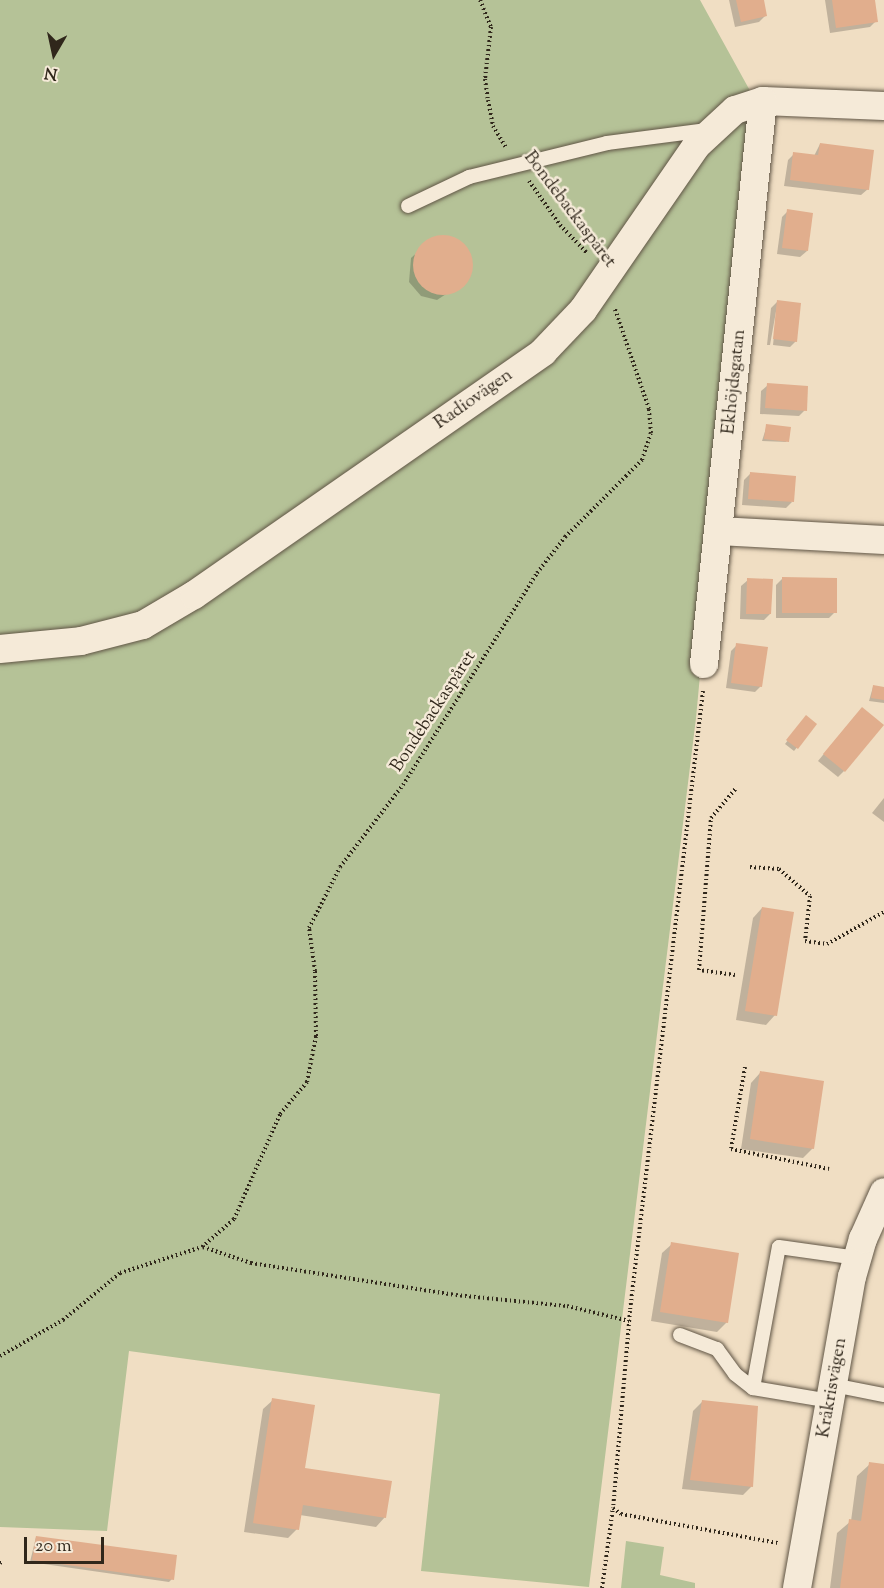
<!DOCTYPE html>
<html>
<head>
<meta charset="utf-8">
<style>
  body { margin:0 }
  #map { position:relative; width:884px; height:1588px; overflow:hidden; background:#f0dec3; font-family:"Sorts Mill Goudy",serif }
  div>[style] { position:absolute }
  .green>* { inset:0; background:#b5c297 }
  .shadow>* { inset:0; background:#0003 }
  .building>* { inset:0; background:#e1ae8d }
  .round { border-radius:50% }
  .path>* { height:4px; margin-top:-2px; transform-origin:0; background:repeating-linear-gradient(90deg,#30271b 0 1.5px,transparent 0 4.5px) }
  .roads { filter:drop-shadow(0 0 2px #605545) drop-shadow(0 0 2px #605545) }
  .lane>* { height:14px; margin:-7px; padding:0 7px; transform-origin:7px; border-radius:7px; background:#f5ead8 }
  .street>* { height:28px; margin:-14px; padding:0 14px; transform-origin:14px; border-radius:14px; background:#f5ead8 }
  span { translate:-50% -50%; white-space:nowrap; text-align:center; line-height:1.15; -webkit-text-stroke:5px #f5ead8; paint-order:stroke }
  .street-label { font-size:18px; color:#30271b }
  .north { position:absolute; left:24px; top:24px; width:60px; height:60px; -webkit-text-stroke:4px #f5ead8; paint-order:stroke; rotate:189deg; font-size:16px; font-weight:700; line-height:24px; text-align:center; color:#30271b }
  .north::after { content:''; display:block; margin:auto; width:21px; height:27px; background:#30271b; clip-path:polygon(50% 0,100% 100%,50% 72%,0 100%) }
  .scale { position:absolute; left:24px; top:1537px; width:80px; height:27px; box-sizing:border-box; border:3px solid #30271b; border-top:0; padding-left:8px; font-size:18px; line-height:21px; white-space:nowrap; color:#30271b; -webkit-text-stroke:4px #f5ead8; paint-order:stroke }
</style>
</head>
<body>
<div id="map">
  <div class="green">
    <div style="clip-path:polygon(0 0,700px 0,754px 98px,696px 718px,589px 1587px,421px 1571px,440px 1394px,129px 1351px,107px 1531px,0 1527px)"></div>
    <div style="clip-path:polygon(626px 1541px,664px 1547px,660px 1575px,695px 1583px,695px 1588px,621px 1588px)"></div>
  </div>
  <div class="shadow">
    <div style="clip-path:polygon(729px 0,762px 0,766px 15px,759px 22px,735px 27px)"></div>
    <div style="clip-path:polygon(825px 0,873px 0,876px 21px,870px 27px,830px 33px)"></div>
    <div style="clip-path:polygon(820px 144px,868px 189px,861px 195px,784px 186px,788px 160px,794px 154px,814px 156px)"></div>
    <div style="clip-path:polygon(788px 211px,807px 251px,800px 257px,777px 254px,782px 217px)"></div>
    <div style="clip-path:polygon(433px 238px,456px 240px,469px 254px,466px 281px,437px 300px,421px 296px,409px 282px,411px 258px)"></div>
    <div style="clip-path:polygon(777px 302px,796px 341px,790px 347px,773px 345px,777px 306px,770px 345px,767px 345px,771px 308px)"></div>
    <div style="clip-path:polygon(768px 385px,805px 410px,799px 416px,760px 414px,761px 391px)"></div>
    <div style="clip-path:polygon(767px 425px,787px 442px,762px 441px)"></div>
    <div style="clip-path:polygon(750px 474px,792px 502px,786px 508px,742px 505px,744px 480px)"></div>
    <div style="clip-path:polygon(782px 579px,835px 612px,829px 618px,776px 618px,776px 585px)"></div>
    <div style="clip-path:polygon(748px 580px,770px 614px,764px 620px,740px 619px,741px 586px)"></div>
    <div style="clip-path:polygon(737px 645px,761px 686px,755px 692px,726px 688px,731px 651px)"></div>
    <div style="clip-path:polygon(873px 687px,884px 688px,884px 703px,869px 701px)"></div>
    <div style="clip-path:polygon(856px 715px,844px 771px,838px 777px,818px 761px)"></div>
    <div style="clip-path:polygon(804px 720px,815px 725px,794px 751px,785px 744px)"></div>
    <div style="clip-path:polygon(884px 798px,884px 822px,872px 813px)"></div>
    <div style="clip-path:polygon(762px 908px,775px 1015px,766px 1025px,736px 1020px,753px 918px)"></div>
    <div style="clip-path:polygon(760px 1073px,813px 1148px,803px 1158px,741px 1149px,751px 1083px)"></div>
    <div style="clip-path:polygon(672px 1244px,727px 1322px,717px 1332px,651px 1321px,662px 1253px)"></div>
    <div style="clip-path:polygon(273px 1400px,303px 1469px,385px 1517px,376px 1527px,300px 1515px,297px 1529px,288px 1538px,244px 1532px,263px 1409px)"></div>
    <div style="clip-path:polygon(703px 1401px,752px 1486px,743px 1495px,682px 1489px,693px 1411px)"></div>
    <div style="clip-path:polygon(870px 1464px,884px 1466px,884px 1588px,830px 1588px,837px 1533px,851px 1521px,857px 1476px)"></div>
    <div style="clip-path:polygon(36px 1537px,172px 1579px,169px 1582px,30px 1562px)"></div>
  </div>
  <div class="building">
    <div style="clip-path:polygon(736px 0,764px 0,767px 16px,741px 22px)"></div>
    <div style="clip-path:polygon(832px 0,875px 0,878px 22px,836px 28px)"></div>
    <div style="clip-path:polygon(820px 143px,874px 150px,869px 190px,790px 180px,793px 152px,818px 155px)"></div>
    <div style="clip-path:polygon(787px 209px,813px 213px,808px 251px,782px 248px)"></div>
    <div class="round" style="left:413px;top:235px;width:60px;height:60px"></div>
    <div style="clip-path:polygon(777px 300px,801px 303px,797px 342px,773px 339px)"></div>
    <div style="clip-path:polygon(767px 383px,808px 386px,807px 411px,765px 408px)"></div>
    <div style="clip-path:polygon(766px 424px,791px 427px,789px 442px,764px 439px)"></div>
    <div style="clip-path:polygon(750px 472px,796px 476px,794px 502px,748px 499px)"></div>
    <div style="clip-path:polygon(782px 577px,837px 578px,837px 613px,782px 613px)"></div>
    <div style="clip-path:polygon(747px 578px,773px 579px,771px 614px,746px 614px)"></div>
    <div style="clip-path:polygon(736px 643px,768px 647px,762px 687px,731px 683px)"></div>
    <div style="clip-path:polygon(873px 685px,884px 687px,884px 700px,871px 698px)"></div>
    <div style="clip-path:polygon(862px 707px,884px 725px,845px 772px,823px 754px)"></div>
    <div style="clip-path:polygon(806px 715px,817px 724px,798px 749px,786px 740px)"></div>
    <div style="clip-path:polygon(762px 907px,794px 912px,777px 1016px,745px 1011px)"></div>
    <div style="clip-path:polygon(760px 1071px,824px 1081px,814px 1149px,750px 1139px)"></div>
    <div style="clip-path:polygon(671px 1242px,739px 1253px,728px 1323px,660px 1312px)"></div>
    <div style="clip-path:polygon(272px 1398px,315px 1405px,305px 1468px,392px 1481px,386px 1518px,303px 1505px,299px 1530px,253px 1523px)"></div>
    <div style="clip-path:polygon(702px 1400px,758px 1406px,753px 1487px,690px 1480px)"></div>
    <div style="clip-path:polygon(869px 1462px,884px 1464px,884px 1588px,840px 1588px,849px 1519px,861px 1521px)"></div>
    <div style="clip-path:polygon(36px 1536px,177px 1555px,174px 1580px,32px 1560px)"></div>
  </div>
  <div class="path">
    <div style="left:480px;top:0;width:29px;rotate:68deg"></div>
    <div style="left:491px;top:27px;width:52px;rotate:96.6deg"></div>
    <div style="left:485px;top:79px;width:21px;rotate:82deg"></div>
    <div style="left:488px;top:100px;width:26px;rotate:79deg"></div>
    <div style="left:493px;top:126px;width:26px;rotate:59deg"></div>
    <div style="left:529px;top:181px;width:54px;rotate:54.8deg"></div>
    <div style="left:560px;top:225px;width:40px;rotate:46deg"></div>
    <div style="left:703px;top:691px;width:624px;rotate:96.72deg"></div>
    <div style="left:630px;top:1311px;width:198px;rotate:94.9deg"></div>
    <div style="left:613px;top:1508px;width:10px;rotate:37deg"></div>
    <div style="left:621px;top:1514px;width:160px;rotate:10.5deg"></div>
    <div style="left:750px;top:867px;width:29px;rotate:4deg"></div>
    <div style="left:779px;top:869px;width:41px;rotate:41.1deg"></div>
    <div style="left:810px;top:896px;width:45px;rotate:96.3deg"></div>
    <div style="left:805px;top:941px;width:22px;rotate:8deg"></div>
    <div style="left:827px;top:944px;width:65px;rotate:-29.3deg"></div>
    <div style="left:735px;top:975px;width:36px;rotate:-172deg"></div>
    <div style="left:699px;top:970px;width:152px;rotate:-85.5deg"></div>
    <div style="left:711px;top:818px;width:39px;rotate:-50deg"></div>
    <div style="left:745px;top:1067px;width:83px;rotate:99.7deg"></div>
    <div style="left:731px;top:1149px;width:100px;rotate:11.5deg"></div>
    <div style="left:203px;top:1247px;width:51px;rotate:18.4deg"></div>
    <div style="left:251px;top:1263px;width:207px;rotate:8.9deg"></div>
    <div style="left:456px;top:1295px;width:112px;rotate:5.7deg"></div>
    <div style="left:567px;top:1306px;width:64px;rotate:13.6deg"></div>
    <div style="left:0;top:1356px;width:73px;rotate:-29.7deg"></div>
    <div style="left:63px;top:1320px;width:74px;rotate:-39.5deg"></div>
    <div style="left:120px;top:1273px;width:86px;rotate:-17.6deg"></div>
    <div style="left:202px;top:1247px;width:43px;rotate:-41.2deg"></div>
    <div style="left:234px;top:1219px;width:115px;rotate:-66.3deg"></div>
    <div style="left:280px;top:1114px;width:42px;rotate:-49.8deg"></div>
    <div style="left:307px;top:1082px;width:47px;rotate:-78.9deg"></div>
    <div style="left:316px;top:1036px;width:65px;rotate:-90.9deg"></div>
    <div style="left:315px;top:971px;width:43px;rotate:-97.9deg"></div>
    <div style="left:309px;top:928px;width:68px;rotate:-63.1deg"></div>
    <div style="left:340px;top:867px;width:103px;rotate:-52.5deg"></div>
    <div style="left:403px;top:785px;width:251px;rotate:-57.7deg"></div>
    <div style="left:537px;top:573px;width:46px;rotate:-52.1deg"></div>
    <div style="left:565px;top:537px;width:109px;rotate:-45deg"></div>
    <div style="left:642px;top:460px;width:28px;rotate:-72deg"></div>
    <div style="left:651px;top:433px;width:24px;rotate:-95deg"></div>
    <div style="left:649px;top:409px;width:106px;rotate:-108.8deg"></div>
    <div style="left:0;top:1563px;width:2px;rotate:-27deg"></div>
    <div style="left:602px;top:1588px;width:81px;rotate:-82.2deg"></div>
  </div>
  <div class="roads">
    <div class="lane">
      <div style="left:408px;top:206px;width:68px;rotate:-25.4deg"></div>
      <div style="left:469px;top:177px;width:142px;rotate:-13.8deg"></div>
      <div style="left:607px;top:143px;width:101px;rotate:-7.4deg"></div>
      <div style="left:680px;top:1335px;width:40px;rotate:21deg"></div>
      <div style="left:717px;top:1349px;width:31px;rotate:54deg"></div>
      <div style="left:735px;top:1374px;width:23px;rotate:38deg"></div>
      <div style="left:753px;top:1388px;width:79px;rotate:9.5deg"></div>
      <div style="left:833px;top:1385px;width:52px;rotate:11.1deg"></div>
      <div style="left:753px;top:1388px;width:143px;rotate:-79.6deg"></div>
      <div style="left:779px;top:1247px;width:79px;rotate:8deg"></div>
    </div>
    <div class="street">
      <div style="left:719px;top:531px;width:165px;rotate:3.1deg"></div>
      <div style="left:0;top:649px;width:81px;rotate:-5.6deg"></div>
      <div style="left:81px;top:641px;width:64px;rotate:-14.5deg"></div>
      <div style="left:143px;top:625px;width:59px;rotate:-30.5deg"></div>
      <div style="left:194px;top:595px;width:425px;rotate:-34.8deg"></div>
      <div style="left:543px;top:352px;width:58px;rotate:-46.4deg"></div>
      <div style="left:583px;top:310px;width:199px;rotate:-55.4deg"></div>
      <div style="left:696px;top:146px;width:53px;rotate:-42.7deg"></div>
      <div style="left:735px;top:110px;width:29px;rotate:-18deg"></div>
      <div style="left:763px;top:101px;width:121px;rotate:2.4deg"></div>
      <div style="left:704px;top:664px;width:566px;rotate:-84.02deg"></div>
      <div style="left:797px;top:1588px;width:316px;rotate:-80deg"></div>
      <div style="left:852px;top:1277px;width:40px;rotate:-74deg"></div>
      <div style="left:863px;top:1239px;width:51px;rotate:-65.9deg"></div>
    </div>
  </div>
  <div class="street-label">
    <span style="left:569px;top:210px;rotate:53deg">Bondebackaspåret</span>
    <span style="left:735px;top:382px;rotate:-84deg">Ekhöjdsgatan</span>
    <span style="left:474px;top:400px;rotate:-35deg">Radiovägen</span>
    <span style="left:434px;top:712px;rotate:-57deg">Bondebackaspåret</span>
    <span style="left:833px;top:1388px;rotate:-80deg">Kråkrisvägen</span>
  </div>
  <div class="north">N</div>
  <div class="scale">20 m</div>
</div>
</body>
</html>
